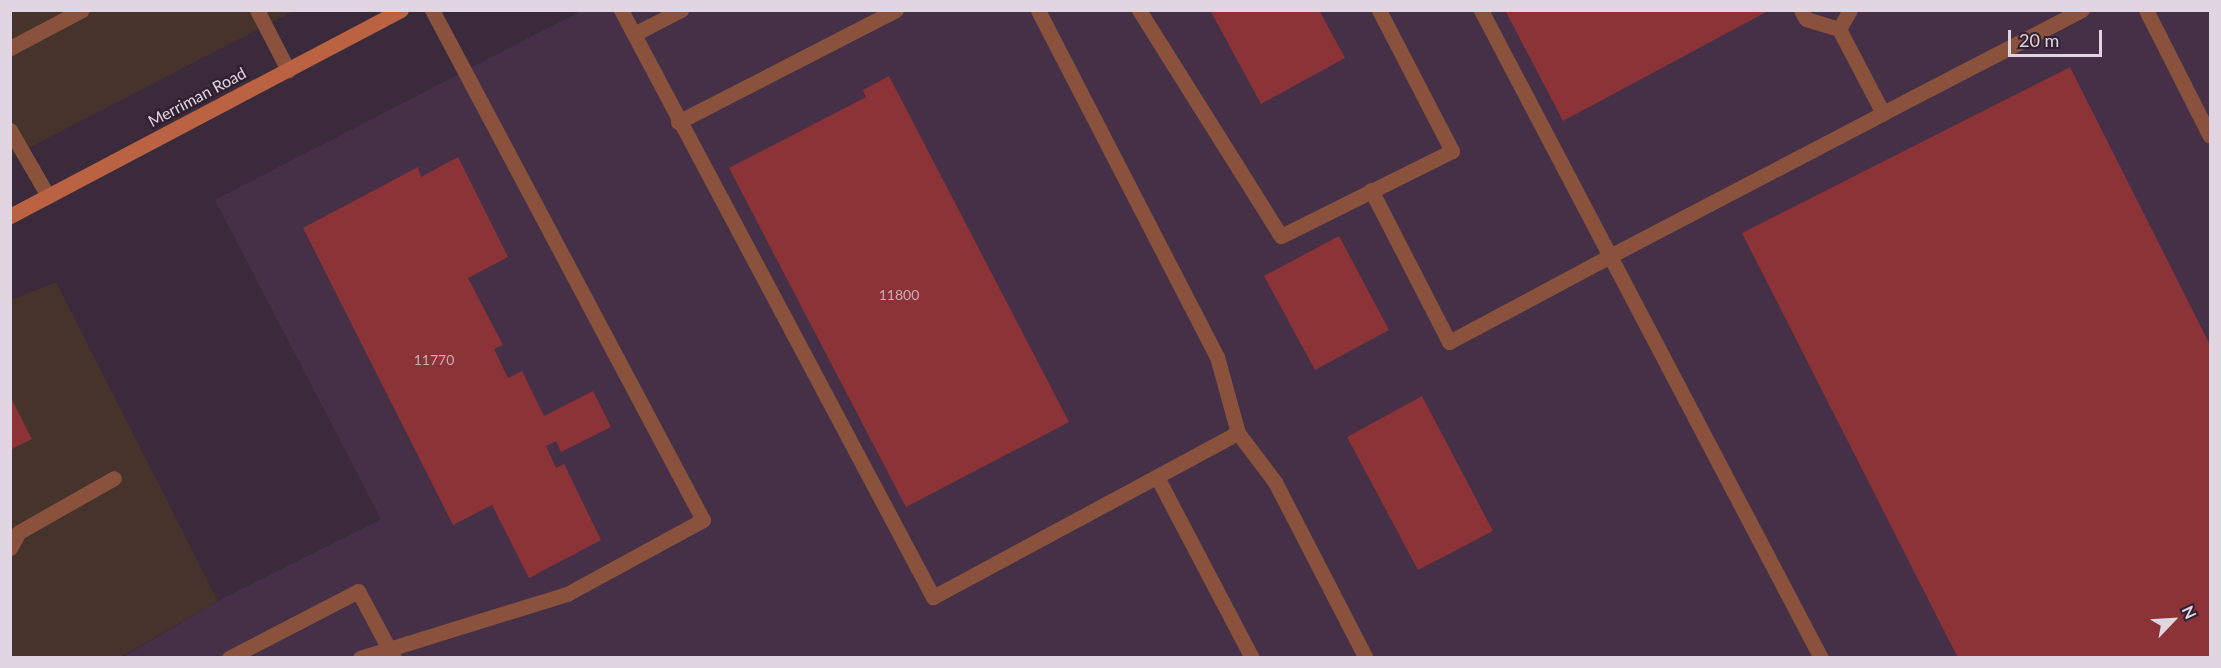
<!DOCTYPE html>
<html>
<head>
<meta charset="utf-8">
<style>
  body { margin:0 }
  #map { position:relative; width:2221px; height:668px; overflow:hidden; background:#3a2a3b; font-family:Lato,sans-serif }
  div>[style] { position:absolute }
  .commercial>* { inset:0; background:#46332c }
  .built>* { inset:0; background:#453047 }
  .building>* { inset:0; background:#8b3337 }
  .lane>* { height:15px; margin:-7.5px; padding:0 7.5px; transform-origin:7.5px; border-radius:7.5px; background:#8a523d }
  .secondary>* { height:15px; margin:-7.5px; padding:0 7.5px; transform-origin:7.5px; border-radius:7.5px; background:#ba6241 }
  span { translate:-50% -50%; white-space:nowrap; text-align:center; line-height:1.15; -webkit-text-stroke:5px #302031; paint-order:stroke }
  .number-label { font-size:14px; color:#cbacb6 }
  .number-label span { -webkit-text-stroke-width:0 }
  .street-label { font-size:16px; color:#e0d5e1 }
  .frame { position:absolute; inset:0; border:12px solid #e0d5e1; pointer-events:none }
  .north { position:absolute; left:2143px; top:590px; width:60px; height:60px; -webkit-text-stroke:4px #302031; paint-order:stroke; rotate:65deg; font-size:16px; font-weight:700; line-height:24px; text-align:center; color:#e0d5e1 }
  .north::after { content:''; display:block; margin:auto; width:21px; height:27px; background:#e0d5e1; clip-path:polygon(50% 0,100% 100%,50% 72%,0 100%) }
  .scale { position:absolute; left:2008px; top:30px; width:94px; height:27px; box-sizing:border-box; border:3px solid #e0d5e1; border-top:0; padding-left:8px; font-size:18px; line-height:21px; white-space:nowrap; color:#e0d5e1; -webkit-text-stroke:4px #302031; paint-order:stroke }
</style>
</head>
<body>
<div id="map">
  <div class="commercial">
    <div style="clip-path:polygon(11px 11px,294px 11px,11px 157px)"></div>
    <div style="clip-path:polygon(56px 282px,218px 601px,121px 657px,11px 658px,11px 300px)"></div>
  </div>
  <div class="built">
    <div style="clip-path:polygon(581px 11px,2210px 11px,2210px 657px,121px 658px,218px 601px,381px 519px,215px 200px)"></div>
  </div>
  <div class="building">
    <div style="clip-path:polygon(1210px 10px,1319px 10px,1345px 58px,1261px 104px)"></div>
    <div style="clip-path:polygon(1505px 10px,1770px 10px,1563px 121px)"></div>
    <div style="clip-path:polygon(2070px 67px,2210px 345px,2210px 658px,1958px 658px,1742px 233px)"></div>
    <div style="clip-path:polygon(889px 76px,1069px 422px,906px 507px,729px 168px,866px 97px,863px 90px)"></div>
    <div style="clip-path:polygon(458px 157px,508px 257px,468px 278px,503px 345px,494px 349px,508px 378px,522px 371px,544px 416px,593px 391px,611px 427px,561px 452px,556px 441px,546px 446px,556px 468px,564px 464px,601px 540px,529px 578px,492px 505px,453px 525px,303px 228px,418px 167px,421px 177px)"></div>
    <div style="clip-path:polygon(1339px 236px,1389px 330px,1315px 370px,1264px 276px)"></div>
    <div style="clip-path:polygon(10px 396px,32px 439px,10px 450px)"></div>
    <div style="clip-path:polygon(1422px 396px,1493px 531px,1418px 570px,1347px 437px)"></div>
  </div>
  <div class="lane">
    <div style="left:257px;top:10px;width:68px;rotate:62.7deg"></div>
    <div style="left:621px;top:10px;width:665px;rotate:62.01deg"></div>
    <div style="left:933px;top:597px;width:346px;rotate:-28.3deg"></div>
    <div style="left:1238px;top:433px;width:79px;rotate:-105.4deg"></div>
    <div style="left:1217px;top:357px;width:390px;rotate:-117.3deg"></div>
    <div style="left:1139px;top:10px;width:267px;rotate:57.9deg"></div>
    <div style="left:1281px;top:236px;width:191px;rotate:-26.4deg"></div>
    <div style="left:1452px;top:151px;width:159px;rotate:-117.4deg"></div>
    <div style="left:1801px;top:10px;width:10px;rotate:61deg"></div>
    <div style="left:1806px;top:19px;width:34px;rotate:17deg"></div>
    <div style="left:1839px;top:29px;width:95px;rotate:62.4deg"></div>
    <div style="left:1883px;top:113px;width:224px;rotate:-27.4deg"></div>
    <div style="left:2146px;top:10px;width:141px;rotate:63.1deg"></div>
    <div style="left:1839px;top:29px;width:22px;rotate:-60deg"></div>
    <div style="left:634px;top:34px;width:53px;rotate:-27.1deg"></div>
    <div style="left:10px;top:48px;width:81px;rotate:-27.8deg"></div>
    <div style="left:678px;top:122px;width:245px;rotate:-27.2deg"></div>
    <div style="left:10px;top:130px;width:76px;rotate:60.1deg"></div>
    <div style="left:1371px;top:190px;width:171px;rotate:62.8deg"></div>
    <div style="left:1449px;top:342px;width:183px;rotate:-28.1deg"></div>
    <div style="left:1610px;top:256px;width:278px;rotate:-117.7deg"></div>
    <div style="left:1238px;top:433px;width:61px;rotate:52.9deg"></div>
    <div style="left:1275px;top:482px;width:198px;rotate:62.7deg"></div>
    <div style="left:1157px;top:477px;width:204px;rotate:62.3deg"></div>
    <div style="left:10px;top:548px;width:18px;rotate:-61deg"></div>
    <div style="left:19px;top:532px;width:109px;rotate:-29.6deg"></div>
    <div style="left:229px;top:658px;width:145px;rotate:-27.4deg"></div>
    <div style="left:358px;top:591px;width:76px;rotate:61.8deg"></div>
    <div style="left:360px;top:658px;width:217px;rotate:-17.2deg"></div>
    <div style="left:567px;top:594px;width:155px;rotate:-28.6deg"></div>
    <div style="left:703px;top:520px;width:578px;rotate:-117.98deg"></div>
    <div style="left:1821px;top:658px;width:454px;rotate:-117.7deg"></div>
    <div style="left:1610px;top:256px;width:308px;rotate:-27.6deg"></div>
  </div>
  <div class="secondary">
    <div style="left:10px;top:216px;width:442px;rotate:-27.8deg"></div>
  </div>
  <div class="number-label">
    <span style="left:899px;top:295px">11800</span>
    <span style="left:434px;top:360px">11770</span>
  </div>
  <div class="street-label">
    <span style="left:197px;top:97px;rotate:-28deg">Merriman Road</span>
  </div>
  <div class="frame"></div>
  <div class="north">N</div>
  <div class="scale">20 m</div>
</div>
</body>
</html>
